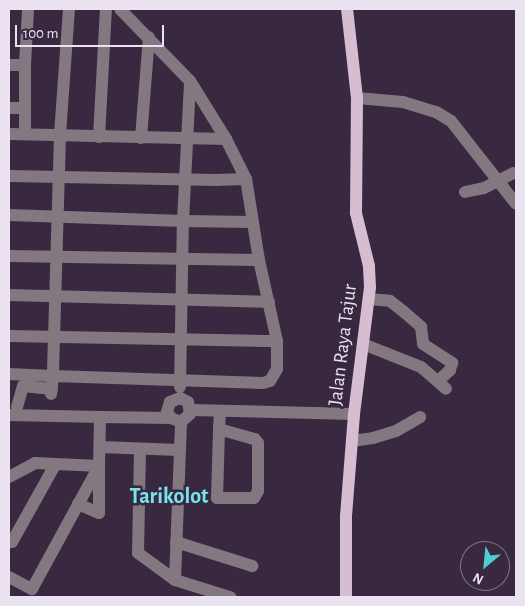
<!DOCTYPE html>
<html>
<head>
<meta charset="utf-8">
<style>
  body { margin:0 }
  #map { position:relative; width:525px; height:606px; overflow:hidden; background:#382941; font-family:"Alegreya Sans",sans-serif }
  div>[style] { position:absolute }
  .minor>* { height:12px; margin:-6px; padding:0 6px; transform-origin:6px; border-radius:6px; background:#837780 }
  .major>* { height:12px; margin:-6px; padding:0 6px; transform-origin:6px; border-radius:6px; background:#d7bdd1 }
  span { translate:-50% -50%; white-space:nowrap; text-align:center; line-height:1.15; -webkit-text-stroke:5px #382941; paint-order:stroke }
  .street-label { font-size:20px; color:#ebe2f2 }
  .quarter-label { font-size:22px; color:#77e4e9; font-weight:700 }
  .frame { position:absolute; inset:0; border:10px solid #ebe2f2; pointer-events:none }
  .north { position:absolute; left:460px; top:541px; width:50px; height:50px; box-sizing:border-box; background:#382941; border:1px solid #807388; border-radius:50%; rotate:208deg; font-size:14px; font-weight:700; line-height:20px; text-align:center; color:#ebe2f2 }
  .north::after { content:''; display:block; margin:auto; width:18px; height:22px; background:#51ccd2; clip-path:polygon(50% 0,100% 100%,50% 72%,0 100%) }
  .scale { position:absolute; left:15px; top:25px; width:149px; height:22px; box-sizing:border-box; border:2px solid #ebe2f2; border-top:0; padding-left:6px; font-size:15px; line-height:18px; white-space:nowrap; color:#ebe2f2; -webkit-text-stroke:4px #382941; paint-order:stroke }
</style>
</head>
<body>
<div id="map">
  <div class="minor">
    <div style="left:69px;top:9px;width:127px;rotate:94.1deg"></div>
    <div style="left:60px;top:136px;width:240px;rotate:91.7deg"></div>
    <div style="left:53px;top:376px;width:210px;rotate:1.9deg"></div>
    <div style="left:263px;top:383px;width:7px;rotate:-16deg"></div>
    <div style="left:270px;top:381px;width:14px;rotate:-60deg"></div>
    <div style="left:277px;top:369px;width:28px;rotate:-90deg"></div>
    <div style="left:277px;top:341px;width:83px;rotate:-102.5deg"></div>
    <div style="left:259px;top:260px;width:82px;rotate:-99.1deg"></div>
    <div style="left:9px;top:65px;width:16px"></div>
    <div style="left:357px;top:98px;width:46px;rotate:5deg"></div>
    <div style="left:403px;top:102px;width:34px;rotate:17deg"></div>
    <div style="left:436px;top:112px;width:17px;rotate:31deg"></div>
    <div style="left:451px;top:121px;width:105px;rotate:51.9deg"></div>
    <div style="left:9px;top:108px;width:15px"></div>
    <div style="left:9px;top:134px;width:217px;rotate:1.3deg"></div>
    <div style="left:25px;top:134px;width:69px;rotate:-90deg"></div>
    <div style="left:25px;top:65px;width:56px;rotate:-86.9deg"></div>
    <div style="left:99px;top:137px;width:128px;rotate:-86.9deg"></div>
    <div style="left:141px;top:138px;width:101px;rotate:-85.5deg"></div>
    <div style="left:9px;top:176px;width:207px;rotate:1.1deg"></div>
    <div style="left:216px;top:180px;width:30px;rotate:-2deg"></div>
    <div style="left:246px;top:179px;width:45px;rotate:-116.6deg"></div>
    <div style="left:226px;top:139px;width:68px;rotate:-121.8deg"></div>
    <div style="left:190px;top:81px;width:100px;rotate:-134.2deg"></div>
    <div style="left:465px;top:192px;width:19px;rotate:-12deg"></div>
    <div style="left:484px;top:188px;width:33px;rotate:-27deg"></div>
    <div style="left:9px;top:215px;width:174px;rotate:2deg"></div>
    <div style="left:183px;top:221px;width:140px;rotate:-87.1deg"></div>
    <div style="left:9px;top:256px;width:250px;rotate:0.9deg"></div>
    <div style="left:9px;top:295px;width:260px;rotate:1.5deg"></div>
    <div style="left:369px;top:299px;width:21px;rotate:5deg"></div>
    <div style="left:390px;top:301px;width:18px;rotate:38deg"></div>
    <div style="left:404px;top:312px;width:23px;rotate:41deg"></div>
    <div style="left:421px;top:327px;width:17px;rotate:83deg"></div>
    <div style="left:423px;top:344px;width:35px;rotate:33deg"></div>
    <div style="left:452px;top:363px;width:7px;rotate:106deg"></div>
    <div style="left:450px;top:370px;width:16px;rotate:137deg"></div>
    <div style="left:9px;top:336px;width:268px;rotate:1.1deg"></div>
    <div style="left:363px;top:344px;width:62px;rotate:21.6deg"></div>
    <div style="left:421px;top:367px;width:33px;rotate:41deg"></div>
    <div style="left:9px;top:374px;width:44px;rotate:2.6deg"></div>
    <div style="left:53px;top:376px;width:18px;rotate:96deg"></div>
    <div style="left:180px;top:387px;width:166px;rotate:-89deg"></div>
    <div style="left:183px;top:221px;width:70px;rotate:0.8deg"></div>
    <div style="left:17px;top:407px;width:22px;rotate:-74deg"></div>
    <div style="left:23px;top:386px;width:29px;rotate:6deg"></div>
    <div style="left:191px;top:410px;width:163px;rotate:1.4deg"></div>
    <div style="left:9px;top:415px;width:91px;rotate:1.3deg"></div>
    <div style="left:219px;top:429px;width:37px;rotate:16deg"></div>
    <div style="left:255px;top:439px;width:5px;rotate:53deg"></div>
    <div style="left:258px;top:443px;width:48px;rotate:90deg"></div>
    <div style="left:258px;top:491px;width:8px;rotate:120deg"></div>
    <div style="left:254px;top:498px;width:37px;rotate:180deg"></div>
    <div style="left:217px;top:498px;width:69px;rotate:-88.3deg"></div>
    <div style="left:219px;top:429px;width:17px;rotate:-87deg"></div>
    <div style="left:352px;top:441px;width:21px;rotate:-8deg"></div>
    <div style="left:373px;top:438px;width:24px;rotate:-17deg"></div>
    <div style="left:396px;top:431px;width:28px;rotate:-30deg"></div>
    <div style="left:100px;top:447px;width:79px;rotate:2.2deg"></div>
    <div style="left:140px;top:450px;width:103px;rotate:91.1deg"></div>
    <div style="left:138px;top:553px;width:46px;rotate:36.1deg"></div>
    <div style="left:175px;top:580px;width:58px;rotate:17.2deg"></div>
    <div style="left:9px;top:477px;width:30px;rotate:-28deg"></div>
    <div style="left:35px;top:463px;width:64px;rotate:2.7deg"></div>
    <div style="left:99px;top:466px;width:47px;rotate:90deg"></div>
    <div style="left:99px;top:513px;width:23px;rotate:-157deg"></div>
    <div style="left:9px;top:541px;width:3px;rotate:18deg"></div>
    <div style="left:12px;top:542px;width:88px;rotate:-60.8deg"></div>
    <div style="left:176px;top:542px;width:80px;rotate:17.5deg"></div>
    <div style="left:9px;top:577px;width:26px;rotate:28deg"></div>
    <div style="left:32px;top:589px;width:140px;rotate:-61.4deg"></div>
    <div style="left:99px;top:466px;width:49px;rotate:-88.8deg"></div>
    <div style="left:100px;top:417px;width:71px;rotate:0.8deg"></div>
    <div style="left:171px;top:418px;width:11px;rotate:22deg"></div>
    <div style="left:181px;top:422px;width:12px;rotate:-42deg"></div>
    <div style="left:190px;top:414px;width:12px;rotate:-99deg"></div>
    <div style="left:188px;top:402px;width:9px;rotate:-153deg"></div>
    <div style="left:180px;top:398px;width:11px;rotate:158deg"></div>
    <div style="left:170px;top:402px;width:10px;rotate:107deg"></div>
    <div style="left:167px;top:412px;width:7px;rotate:56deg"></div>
    <div style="left:175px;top:580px;width:158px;rotate:-87.8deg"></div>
  </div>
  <div class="major">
    <div style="left:346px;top:597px;width:81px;rotate:-90deg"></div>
    <div style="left:346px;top:516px;width:102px;rotate:-85.5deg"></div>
    <div style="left:354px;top:414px;width:128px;rotate:-82.8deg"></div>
    <div style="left:370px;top:287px;width:21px;rotate:-93deg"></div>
    <div style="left:369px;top:266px;width:55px;rotate:-103.8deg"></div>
    <div style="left:356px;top:213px;width:115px;rotate:-89.5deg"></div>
    <div style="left:357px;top:98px;width:90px;rotate:-96.4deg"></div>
  </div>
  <div class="street-label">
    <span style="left:343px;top:345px;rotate:-83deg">Jalan Raya Tajur</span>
  </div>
  <div class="quarter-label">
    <span style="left:169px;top:497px">Tarikolot</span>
  </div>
  <div class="frame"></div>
  <div class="north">N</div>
  <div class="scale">100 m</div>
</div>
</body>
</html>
